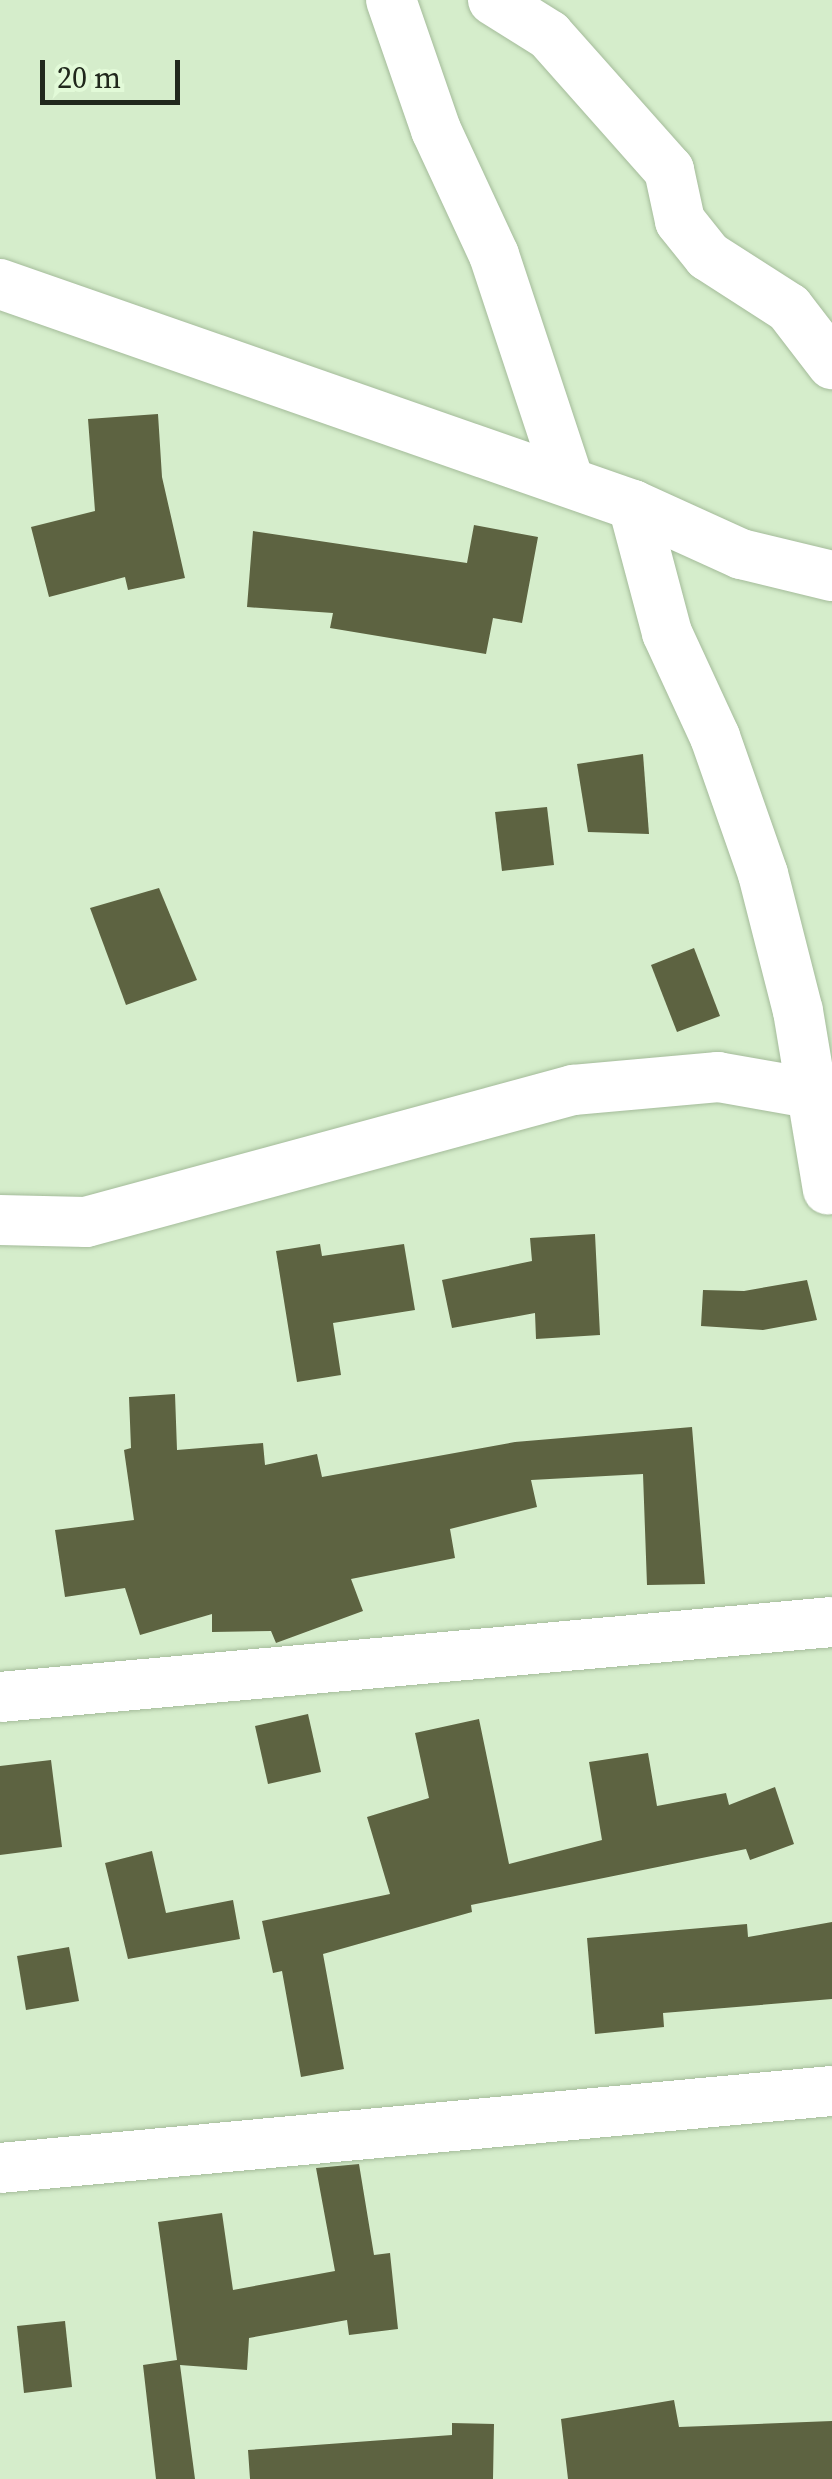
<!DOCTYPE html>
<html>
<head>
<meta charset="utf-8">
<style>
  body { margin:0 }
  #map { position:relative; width:832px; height:2479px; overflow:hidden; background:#d5edcb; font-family:"Source Serif 4",serif }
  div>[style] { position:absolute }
  .building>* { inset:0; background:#5d6341 }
  .roads { filter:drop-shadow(0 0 2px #a4bb9a) drop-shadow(0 0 2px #a4bb9a) }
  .minor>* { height:50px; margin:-25px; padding:0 25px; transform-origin:25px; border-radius:25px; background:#fff }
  span { translate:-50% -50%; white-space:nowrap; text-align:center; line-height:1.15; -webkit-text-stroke:10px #e2fad8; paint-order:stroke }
  .scale { position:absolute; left:40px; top:60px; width:140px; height:45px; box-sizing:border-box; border:5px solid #20281c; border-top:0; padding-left:12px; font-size:30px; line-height:35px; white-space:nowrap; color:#20281c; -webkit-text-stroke:8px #e2fad8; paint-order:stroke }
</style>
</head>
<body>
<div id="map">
  <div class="building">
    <div style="clip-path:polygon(158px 414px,162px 477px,185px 578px,128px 590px,125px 577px,49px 597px,31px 527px,95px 511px,88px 419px)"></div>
    <div style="clip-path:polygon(474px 525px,538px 537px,522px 623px,493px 618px,486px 654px,330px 628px,333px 613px,247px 607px,253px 531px,467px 563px)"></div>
    <div style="clip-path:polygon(643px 754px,649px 834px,588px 832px,577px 764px)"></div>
    <div style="clip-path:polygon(547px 807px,554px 865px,502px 871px,495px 812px)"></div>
    <div style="clip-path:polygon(159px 888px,197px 980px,126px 1005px,90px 908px)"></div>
    <div style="clip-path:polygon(694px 948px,720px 1016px,677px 1032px,651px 965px)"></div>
    <div style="clip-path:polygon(595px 1234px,600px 1335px,536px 1339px,535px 1313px,452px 1328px,442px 1280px,532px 1261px,530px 1238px)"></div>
    <div style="clip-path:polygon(320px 1244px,322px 1256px,404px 1244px,415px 1310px,333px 1323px,341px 1375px,297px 1382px,276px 1251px)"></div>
    <div style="clip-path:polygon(807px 1280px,817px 1320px,763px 1330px,701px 1326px,703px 1290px,744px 1291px)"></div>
    <div style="clip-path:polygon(175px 1394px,177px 1450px,263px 1443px,265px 1465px,317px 1454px,322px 1477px,515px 1442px,692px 1427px,705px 1584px,647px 1585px,643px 1474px,531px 1480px,537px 1507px,450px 1529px,455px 1558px,351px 1579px,363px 1611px,276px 1643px,271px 1631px,212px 1632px,212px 1614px,140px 1635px,125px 1588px,65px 1597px,55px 1530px,134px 1520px,124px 1450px,131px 1448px,129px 1397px)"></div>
    <div style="clip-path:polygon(308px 1714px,321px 1772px,268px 1784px,255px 1726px)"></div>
    <div style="clip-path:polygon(479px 1719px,509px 1864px,602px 1840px,589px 1762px,648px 1753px,657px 1806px,726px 1793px,729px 1805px,775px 1787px,794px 1844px,750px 1860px,746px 1849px,471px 1905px,472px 1912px,323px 1954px,344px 2069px,301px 2077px,282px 1971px,273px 1973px,262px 1921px,390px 1894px,367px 1817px,429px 1798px,415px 1733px)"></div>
    <div style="clip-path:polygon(51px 1760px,62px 1847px,0 1855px,0 1766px)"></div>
    <div style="clip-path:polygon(152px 1851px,166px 1913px,233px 1900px,240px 1939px,128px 1959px,105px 1863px)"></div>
    <div style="clip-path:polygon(832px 1922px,832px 1999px,663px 2013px,664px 2027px,595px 2034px,587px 1938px,747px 1924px,748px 1937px)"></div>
    <div style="clip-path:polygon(69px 1947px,79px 2001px,26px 2010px,17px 1956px)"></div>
    <div style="clip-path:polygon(359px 2164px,374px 2255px,390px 2253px,398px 2329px,349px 2335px,347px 2320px,249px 2338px,247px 2370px,180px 2365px,195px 2479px,156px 2479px,143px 2365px,177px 2360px,158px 2222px,222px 2213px,233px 2290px,335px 2271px,316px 2168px)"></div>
    <div style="clip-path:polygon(65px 2321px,72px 2387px,24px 2393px,17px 2326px)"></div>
    <div style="clip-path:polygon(674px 2400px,679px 2427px,832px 2421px,832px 2479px,568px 2479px,561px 2419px)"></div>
    <div style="clip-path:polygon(452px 2423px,494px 2424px,493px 2479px,250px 2479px,248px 2450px,452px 2435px)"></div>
  </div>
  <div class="roads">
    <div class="minor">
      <div style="left:391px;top:0;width:138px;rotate:70.9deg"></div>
      <div style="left:436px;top:130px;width:138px;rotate:65.1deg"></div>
      <div style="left:494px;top:255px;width:239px;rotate:71.7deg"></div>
      <div style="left:493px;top:0;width:66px;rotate:32deg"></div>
      <div style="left:549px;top:35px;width:181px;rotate:48.4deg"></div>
      <div style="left:669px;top:170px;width:52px;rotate:77.8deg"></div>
      <div style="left:680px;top:221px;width:45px;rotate:51.3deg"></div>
      <div style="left:708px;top:256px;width:96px;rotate:32.7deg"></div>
      <div style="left:789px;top:308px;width:71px;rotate:52.5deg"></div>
      <div style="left:0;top:284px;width:670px;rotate:19.25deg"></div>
      <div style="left:633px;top:505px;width:119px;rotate:24.4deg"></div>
      <div style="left:741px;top:554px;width:94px;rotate:13.6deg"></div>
      <div style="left:633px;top:505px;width:132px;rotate:75.1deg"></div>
      <div style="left:667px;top:633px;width:115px;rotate:65.2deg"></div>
      <div style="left:715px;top:737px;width:145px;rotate:70.7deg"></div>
      <div style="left:763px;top:874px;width:141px;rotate:75.7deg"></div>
      <div style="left:798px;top:1011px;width:181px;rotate:80.5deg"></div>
      <div style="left:0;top:1220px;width:86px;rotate:1.3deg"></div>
      <div style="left:86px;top:1222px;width:505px;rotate:-15.17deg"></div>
      <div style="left:573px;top:1090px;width:146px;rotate:-5.1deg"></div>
      <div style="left:718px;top:1077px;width:116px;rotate:10deg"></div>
      <div style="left:0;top:1697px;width:835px;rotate:-5.15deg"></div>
      <div style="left:0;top:2168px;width:836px;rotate:-5.29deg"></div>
    </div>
  </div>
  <div class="scale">20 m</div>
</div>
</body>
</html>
